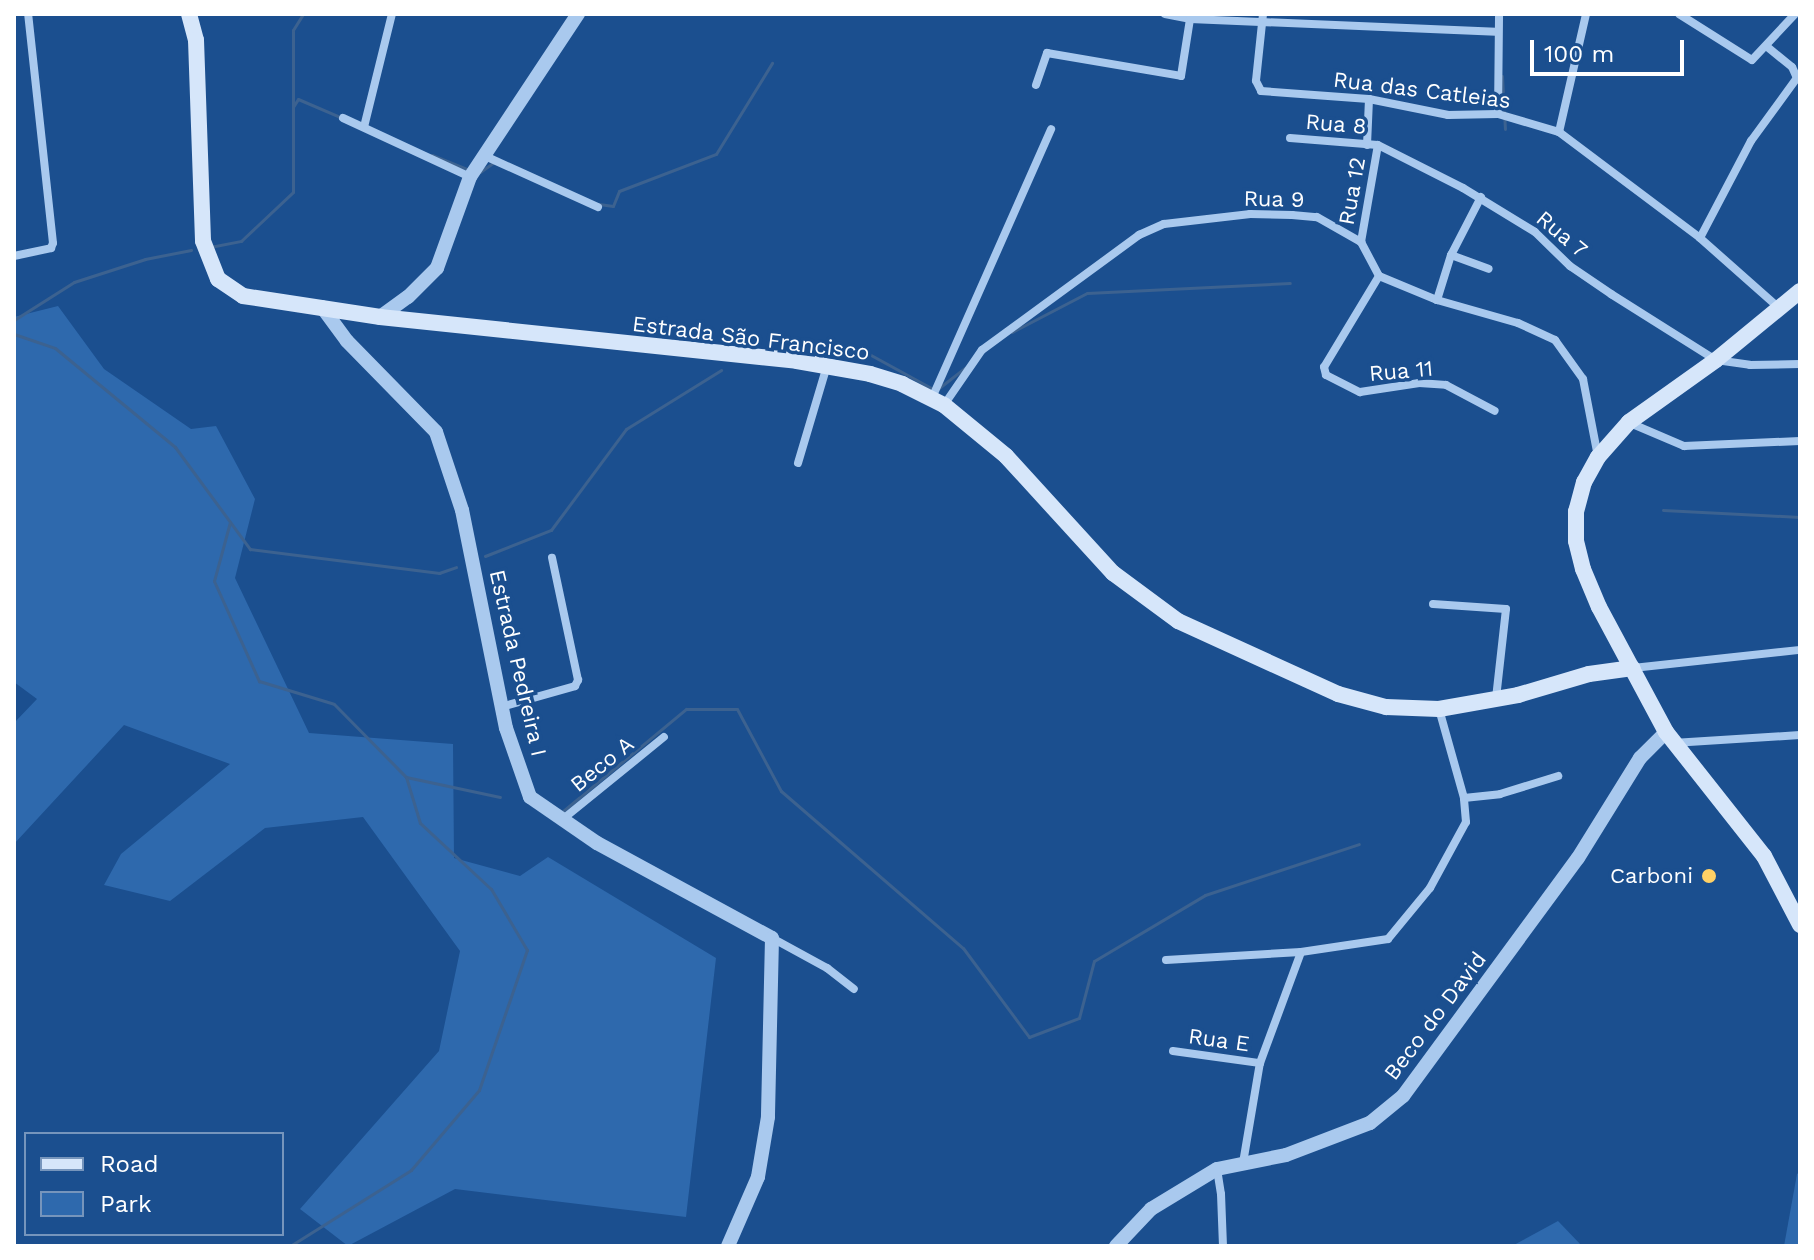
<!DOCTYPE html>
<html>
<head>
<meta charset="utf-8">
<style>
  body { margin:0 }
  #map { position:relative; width:1814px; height:1260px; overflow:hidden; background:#1b4f8f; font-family:"Work Sans",sans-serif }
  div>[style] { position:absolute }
  .green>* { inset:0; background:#2e69ad }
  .stream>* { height:3px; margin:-1.5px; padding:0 1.5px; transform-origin:1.5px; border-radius:1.5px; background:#3c6290 }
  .minor>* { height:8px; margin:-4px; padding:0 4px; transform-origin:4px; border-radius:4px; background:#a9c9ee }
  .tertiary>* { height:14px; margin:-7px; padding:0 7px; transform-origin:7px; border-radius:7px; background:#a9c9ee }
  .secondary>* { height:16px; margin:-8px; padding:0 8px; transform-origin:8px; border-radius:8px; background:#d6e6fa }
  .dots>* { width:22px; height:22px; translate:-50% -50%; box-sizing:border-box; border:4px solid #1b4f8f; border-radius:50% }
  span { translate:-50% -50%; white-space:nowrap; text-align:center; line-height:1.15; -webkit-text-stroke:7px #1b4f8f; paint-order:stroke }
  .street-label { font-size:22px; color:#fff }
  .poi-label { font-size:22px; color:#fff }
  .right { translate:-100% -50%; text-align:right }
  .frame { position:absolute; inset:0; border:16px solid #fff; pointer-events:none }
  .legend { position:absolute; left:24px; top:1132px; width:260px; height:104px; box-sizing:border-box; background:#1b4f8f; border:2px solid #7695bc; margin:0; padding:10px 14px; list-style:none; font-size:24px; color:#fff }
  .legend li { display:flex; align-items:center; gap:16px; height:40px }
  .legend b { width:40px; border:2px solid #7695bc }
  .scale { position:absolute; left:1530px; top:40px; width:154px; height:36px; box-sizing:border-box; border:4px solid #fff; border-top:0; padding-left:10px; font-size:24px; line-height:28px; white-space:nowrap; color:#fff; -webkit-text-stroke:6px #1b4f8f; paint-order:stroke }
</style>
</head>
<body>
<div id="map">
  <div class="green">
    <div style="clip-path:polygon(58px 306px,104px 369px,191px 429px,216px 426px,255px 499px,235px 578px,309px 733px,453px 744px,454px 858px,520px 876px,548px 857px,716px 958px,686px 1217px,455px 1189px,348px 1246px,300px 1209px,439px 1051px,460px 951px,363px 817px,265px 828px,170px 901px,104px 885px,121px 854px,230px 764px,124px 725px,14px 844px,14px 723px,37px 699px,14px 682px,14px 317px)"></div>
    <div style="clip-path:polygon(1800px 1172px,1800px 1246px,1784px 1246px,1797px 1174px)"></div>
    <div style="clip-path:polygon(1558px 1221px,1582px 1246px,1512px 1246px)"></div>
  </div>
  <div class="stream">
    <div style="left:1502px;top:76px;width:53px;rotate:86.8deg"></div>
    <div style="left:293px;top:107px;width:9px;rotate:-58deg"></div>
    <div style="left:298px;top:99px;width:46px;rotate:23.2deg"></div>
    <div style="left:432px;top:155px;width:40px;rotate:22deg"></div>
    <div style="left:480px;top:172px;width:16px;rotate:-35deg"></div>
    <div style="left:599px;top:204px;width:14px;rotate:8deg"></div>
    <div style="left:613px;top:206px;width:16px;rotate:-68deg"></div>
    <div style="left:619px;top:191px;width:104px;rotate:-20.9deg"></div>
    <div style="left:716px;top:154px;width:107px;rotate:-58.4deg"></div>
    <div style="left:210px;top:247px;width:32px;rotate:-11deg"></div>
    <div style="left:241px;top:241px;width:71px;rotate:-43.3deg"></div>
    <div style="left:293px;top:192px;width:162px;rotate:-90deg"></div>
    <div style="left:293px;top:30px;width:19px;rotate:-58deg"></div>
    <div style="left:14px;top:320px;width:71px;rotate:-32.3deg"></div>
    <div style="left:74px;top:282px;width:75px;rotate:-17.9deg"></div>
    <div style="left:145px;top:259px;width:47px;rotate:-11.1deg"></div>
    <div style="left:1012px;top:332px;width:85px;rotate:-27.5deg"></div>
    <div style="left:1087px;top:293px;width:203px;rotate:-2.8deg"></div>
    <div style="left:14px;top:334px;width:43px;rotate:18.9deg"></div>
    <div style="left:55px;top:348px;width:156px;rotate:39.5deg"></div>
    <div style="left:175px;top:447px;width:127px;rotate:53.7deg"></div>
    <div style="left:250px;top:549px;width:191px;rotate:7.2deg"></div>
    <div style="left:439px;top:573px;width:18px;rotate:-19deg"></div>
    <div style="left:777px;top:351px;width:92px;rotate:1.9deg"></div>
    <div style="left:869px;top:354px;width:73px;rotate:28.7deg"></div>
    <div style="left:939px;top:388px;width:33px;rotate:-38deg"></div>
    <div style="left:1663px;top:510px;width:137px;rotate:2.9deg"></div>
    <div style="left:230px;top:522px;width:61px;rotate:105.2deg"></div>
    <div style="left:214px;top:581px;width:110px;rotate:65.8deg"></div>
    <div style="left:259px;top:681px;width:78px;rotate:17deg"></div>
    <div style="left:334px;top:704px;width:103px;rotate:45.4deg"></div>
    <div style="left:406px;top:777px;width:96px;rotate:12deg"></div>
    <div style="left:485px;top:556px;width:71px;rotate:-21.5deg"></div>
    <div style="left:551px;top:530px;width:126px;rotate:-53.4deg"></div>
    <div style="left:626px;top:429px;width:112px;rotate:-31.8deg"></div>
    <div style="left:563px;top:811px;width:160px;rotate:-39.7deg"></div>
    <div style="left:686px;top:709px;width:51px"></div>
    <div style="left:737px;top:709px;width:93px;rotate:61.8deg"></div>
    <div style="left:781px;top:791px;width:240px;rotate:40.8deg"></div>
    <div style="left:963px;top:948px;width:111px;rotate:53.4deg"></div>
    <div style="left:1029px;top:1037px;width:53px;rotate:-20.8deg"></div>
    <div style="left:1079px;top:1018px;width:59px;rotate:-75.3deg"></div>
    <div style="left:1094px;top:961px;width:129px;rotate:-30.7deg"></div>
    <div style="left:1205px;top:895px;width:162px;rotate:-18.3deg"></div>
    <div style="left:290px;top:1246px;width:143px;rotate:-32.1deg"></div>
    <div style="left:411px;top:1170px;width:105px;rotate:-49.6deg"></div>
    <div style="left:479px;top:1090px;width:148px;rotate:-71.1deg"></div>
    <div style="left:527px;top:950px;width:71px;rotate:-120.5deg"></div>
    <div style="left:491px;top:889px;width:97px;rotate:-137.1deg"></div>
    <div style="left:420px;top:823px;width:48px;rotate:-106.9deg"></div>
  </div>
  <div class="minor">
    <div style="left:1165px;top:14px;width:25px;rotate:11deg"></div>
    <div style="left:1190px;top:19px;width:306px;rotate:2.4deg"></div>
    <div style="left:1263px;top:14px;width:67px;rotate:96deg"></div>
    <div style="left:1256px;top:81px;width:11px;rotate:63deg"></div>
    <div style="left:1261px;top:91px;width:108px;rotate:4.2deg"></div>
    <div style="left:1369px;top:99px;width:81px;rotate:11.4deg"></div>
    <div style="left:1448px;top:115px;width:50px;rotate:-1.1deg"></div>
    <div style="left:1498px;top:114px;width:64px;rotate:16.4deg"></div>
    <div style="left:1559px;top:132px;width:176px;rotate:36.9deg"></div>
    <div style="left:1700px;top:238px;width:106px;rotate:41.5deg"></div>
    <div style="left:1679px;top:14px;width:86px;rotate:32.2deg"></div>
    <div style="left:1752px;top:60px;width:63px;rotate:-46.9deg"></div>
    <div style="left:1036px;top:85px;width:34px;rotate:-71deg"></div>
    <div style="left:1047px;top:53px;width:136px;rotate:9.7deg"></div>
    <div style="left:1181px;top:76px;width:58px;rotate:-81deg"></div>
    <div style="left:1498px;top:114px;width:100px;rotate:-89.4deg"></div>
    <div style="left:343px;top:118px;width:140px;rotate:24.9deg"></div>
    <div style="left:364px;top:127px;width:116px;rotate:-76.1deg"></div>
    <div style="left:1559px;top:132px;width:121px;rotate:-77.1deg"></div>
    <div style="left:1290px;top:138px;width:88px;rotate:4.5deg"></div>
    <div style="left:1378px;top:145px;width:95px;rotate:26.8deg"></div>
    <div style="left:1463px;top:188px;width:84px;rotate:31.4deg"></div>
    <div style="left:1535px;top:232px;width:49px;rotate:44.2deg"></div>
    <div style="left:1570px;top:266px;width:50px;rotate:34.3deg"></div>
    <div style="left:1611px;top:294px;width:124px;rotate:32.2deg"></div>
    <div style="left:1716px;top:360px;width:34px;rotate:8deg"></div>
    <div style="left:1750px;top:365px;width:50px;rotate:-1.1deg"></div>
    <div style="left:1367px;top:145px;width:46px;rotate:-87.5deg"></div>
    <div style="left:485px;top:156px;width:124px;rotate:24.3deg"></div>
    <div style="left:1481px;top:197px;width:65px;rotate:117.3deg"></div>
    <div style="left:1451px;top:255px;width:40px;rotate:20.2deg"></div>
    <div style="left:1700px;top:238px;width:110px;rotate:-62.3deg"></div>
    <div style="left:1751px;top:141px;width:78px;rotate:-53.9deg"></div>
    <div style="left:1797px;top:78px;width:12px;rotate:-114deg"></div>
    <div style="left:1792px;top:67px;width:33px;rotate:-141deg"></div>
    <div style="left:1361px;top:242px;width:98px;rotate:-80.1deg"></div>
    <div style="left:14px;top:256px;width:38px;rotate:-12deg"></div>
    <div style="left:51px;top:248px;width:5px;rotate:-68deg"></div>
    <div style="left:53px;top:243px;width:230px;rotate:-96.2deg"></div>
    <div style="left:1379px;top:276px;width:106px;rotate:121.1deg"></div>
    <div style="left:1324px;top:367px;width:8px;rotate:76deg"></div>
    <div style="left:1326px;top:375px;width:38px;rotate:27deg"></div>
    <div style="left:1360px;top:392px;width:60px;rotate:-8.7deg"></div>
    <div style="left:1419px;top:383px;width:27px;rotate:4deg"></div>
    <div style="left:1446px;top:385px;width:55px;rotate:28deg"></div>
    <div style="left:1437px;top:300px;width:47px;rotate:-72.7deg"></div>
    <div style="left:932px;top:398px;width:294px;rotate:-66.1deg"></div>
    <div style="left:944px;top:405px;width:67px;rotate:-55.4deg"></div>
    <div style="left:982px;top:350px;width:195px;rotate:-36.2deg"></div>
    <div style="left:1139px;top:235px;width:27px;rotate:-24deg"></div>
    <div style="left:1164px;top:224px;width:87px;rotate:-6.6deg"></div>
    <div style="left:1250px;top:214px;width:42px;rotate:1.4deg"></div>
    <div style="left:1292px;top:215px;width:25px;rotate:5deg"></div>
    <div style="left:1317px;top:217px;width:51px;rotate:29.6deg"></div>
    <div style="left:1361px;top:242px;width:38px;rotate:62deg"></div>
    <div style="left:1379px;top:276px;width:63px;rotate:22.5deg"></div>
    <div style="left:1437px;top:300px;width:84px;rotate:15.9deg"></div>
    <div style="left:1518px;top:323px;width:41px;rotate:24.7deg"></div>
    <div style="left:1555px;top:340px;width:48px;rotate:54.3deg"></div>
    <div style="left:1583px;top:379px;width:79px;rotate:79.1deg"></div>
    <div style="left:1630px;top:423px;width:59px;rotate:23.1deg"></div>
    <div style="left:1684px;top:446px;width:116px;rotate:-2.5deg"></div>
    <div style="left:798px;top:463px;width:101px;rotate:-73.4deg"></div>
    <div style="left:1433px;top:604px;width:73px;rotate:3.9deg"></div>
    <div style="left:1506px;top:609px;width:90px;rotate:96.4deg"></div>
    <div style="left:1633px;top:668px;width:168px;rotate:-6.2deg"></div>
    <div style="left:501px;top:707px;width:77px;rotate:-15.8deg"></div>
    <div style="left:575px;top:686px;width:7px;rotate:-63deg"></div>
    <div style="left:578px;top:680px;width:125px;rotate:-102deg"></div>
    <div style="left:1673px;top:743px;width:127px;rotate:-3.6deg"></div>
    <div style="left:1464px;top:798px;width:36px;rotate:-6deg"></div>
    <div style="left:1500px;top:794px;width:61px;rotate:-17.2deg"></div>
    <div style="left:563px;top:819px;width:130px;rotate:-39.1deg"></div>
    <div style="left:772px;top:938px;width:63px;rotate:28.6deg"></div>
    <div style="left:827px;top:968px;width:34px;rotate:38deg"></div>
    <div style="left:1166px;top:960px;width:135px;rotate:-3.4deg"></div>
    <div style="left:1301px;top:952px;width:88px;rotate:-8.5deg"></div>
    <div style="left:1388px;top:939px;width:66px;rotate:-50.5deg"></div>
    <div style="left:1430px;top:888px;width:75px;rotate:-61.4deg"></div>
    <div style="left:1466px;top:822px;width:24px;rotate:-95deg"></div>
    <div style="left:1464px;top:798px;width:92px;rotate:-105.7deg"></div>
    <div style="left:1173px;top:1051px;width:88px;rotate:7.9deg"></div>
    <div style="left:1243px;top:1163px;width:101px;rotate:-80.4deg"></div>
    <div style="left:1260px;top:1063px;width:118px;rotate:-69.7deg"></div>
    <div style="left:1217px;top:1169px;width:25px;rotate:81deg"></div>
    <div style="left:1221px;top:1194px;width:52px;rotate:87.8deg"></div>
  </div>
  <div class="tertiary">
    <div style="left:322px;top:307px;width:42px;rotate:53.7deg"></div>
    <div style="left:347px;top:341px;width:127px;rotate:45.6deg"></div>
    <div style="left:436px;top:432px;width:82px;rotate:71.6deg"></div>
    <div style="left:462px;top:510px;width:222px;rotate:78.6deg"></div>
    <div style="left:506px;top:728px;width:73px;rotate:70.8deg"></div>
    <div style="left:530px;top:797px;width:81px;rotate:34.5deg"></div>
    <div style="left:597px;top:843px;width:199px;rotate:28.5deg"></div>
    <div style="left:772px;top:938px;width:179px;rotate:91.3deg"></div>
    <div style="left:768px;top:1117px;width:61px;rotate:99.5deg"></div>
    <div style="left:758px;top:1177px;width:75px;rotate:113.5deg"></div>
    <div style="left:380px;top:317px;width:34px;rotate:-36deg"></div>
    <div style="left:408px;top:297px;width:41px;rotate:-45deg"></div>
    <div style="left:437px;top:268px;width:97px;rotate:-70.1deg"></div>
    <div style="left:470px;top:177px;width:196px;rotate:-56.5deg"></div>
    <div style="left:1116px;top:1246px;width:51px;rotate:-46.6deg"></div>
    <div style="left:1151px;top:1209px;width:77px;rotate:-31.2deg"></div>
    <div style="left:1217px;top:1169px;width:70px;rotate:-11.5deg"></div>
    <div style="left:1286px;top:1155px;width:90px;rotate:-20.9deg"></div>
    <div style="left:1370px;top:1123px;width:43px;rotate:-39.3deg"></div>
    <div style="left:1403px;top:1096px;width:295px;rotate:-53.7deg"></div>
    <div style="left:1578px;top:858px;width:118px;rotate:-58.2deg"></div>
    <div style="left:1640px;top:758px;width:37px;rotate:-45deg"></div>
  </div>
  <div class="secondary">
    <div style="left:189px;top:14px;width:27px;rotate:75deg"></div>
    <div style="left:196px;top:40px;width:201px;rotate:88deg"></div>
    <div style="left:203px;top:241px;width:41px;rotate:68.5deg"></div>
    <div style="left:218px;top:279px;width:30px;rotate:34deg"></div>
    <div style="left:243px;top:296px;width:139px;rotate:8.7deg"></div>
    <div style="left:380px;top:317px;width:419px;rotate:6deg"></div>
    <div style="left:797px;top:361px;width:74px;rotate:10.1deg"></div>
    <div style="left:870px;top:374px;width:34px;rotate:17deg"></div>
    <div style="left:902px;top:384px;width:47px;rotate:26.6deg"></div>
    <div style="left:944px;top:405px;width:80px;rotate:39.4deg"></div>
    <div style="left:1006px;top:456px;width:159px;rotate:47.6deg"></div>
    <div style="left:1113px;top:573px;width:81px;rotate:36.4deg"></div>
    <div style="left:1178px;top:621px;width:176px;rotate:24.5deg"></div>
    <div style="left:1338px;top:694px;width:50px;rotate:15.2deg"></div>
    <div style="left:1386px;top:707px;width:53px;rotate:2.2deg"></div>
    <div style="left:1439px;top:709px;width:80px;rotate:-10deg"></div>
    <div style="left:1518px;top:695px;width:74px;rotate:-16.5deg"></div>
    <div style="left:1589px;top:674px;width:44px;rotate:-7.8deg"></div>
    <div style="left:1800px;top:291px;width:109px;rotate:140.6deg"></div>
    <div style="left:1716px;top:360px;width:107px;rotate:144.5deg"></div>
    <div style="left:1629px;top:422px;width:47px;rotate:131.5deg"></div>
    <div style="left:1598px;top:457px;width:29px;rotate:119deg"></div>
    <div style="left:1584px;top:482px;width:30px;rotate:105deg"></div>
    <div style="left:1576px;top:511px;width:30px;rotate:90deg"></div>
    <div style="left:1576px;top:541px;width:29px;rotate:76deg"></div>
    <div style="left:1583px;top:569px;width:41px;rotate:67.2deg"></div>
    <div style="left:1599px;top:607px;width:142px;rotate:61.8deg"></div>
    <div style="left:1666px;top:732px;width:158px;rotate:51.7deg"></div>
    <div style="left:1764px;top:856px;width:78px;rotate:62.4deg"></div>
  </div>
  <div class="dots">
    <div style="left:1709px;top:876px;background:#ffd166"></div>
  </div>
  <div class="street-label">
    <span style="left:1422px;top:90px;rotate:7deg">Rua das Catleias</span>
    <span style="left:1336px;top:124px;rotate:5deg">Rua 8</span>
    <span style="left:1352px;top:191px;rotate:-80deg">Rua 12</span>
    <span style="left:1274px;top:199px;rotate:1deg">Rua 9</span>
    <span style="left:1562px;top:234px;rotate:40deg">Rua 7</span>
    <span style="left:751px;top:338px;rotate:7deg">Estrada São Francisco</span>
    <span style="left:1401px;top:371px;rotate:-5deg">Rua 11</span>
    <span style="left:518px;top:663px;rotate:77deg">Estrada Pedreira I</span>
    <span style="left:602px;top:764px;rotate:-39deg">Beco A</span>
    <span style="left:1435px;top:1016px;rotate:-53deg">Beco do David</span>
    <span style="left:1219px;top:1040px;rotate:8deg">Rua E</span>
  </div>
  <div class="poi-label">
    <span class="right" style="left:1693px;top:876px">Carboni</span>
  </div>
  <div class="frame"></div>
  <ul class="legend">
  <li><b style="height:10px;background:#d6e6fa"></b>Road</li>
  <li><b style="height:22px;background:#2e69ad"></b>Park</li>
  </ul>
  <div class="scale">100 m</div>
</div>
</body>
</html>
